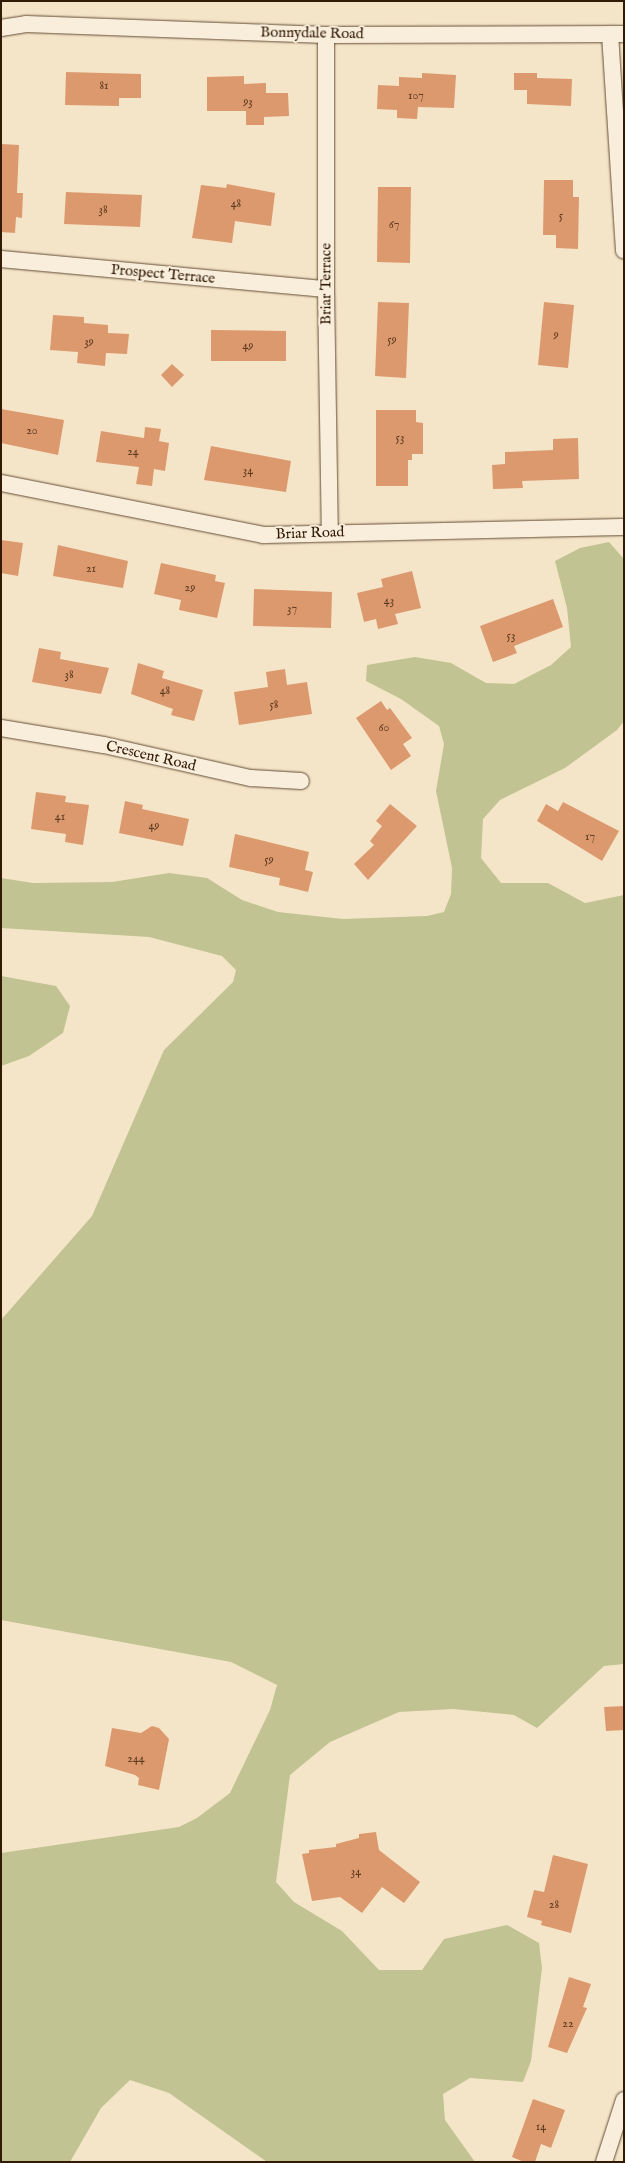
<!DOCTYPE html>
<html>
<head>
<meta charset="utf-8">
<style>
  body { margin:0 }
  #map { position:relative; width:625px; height:2163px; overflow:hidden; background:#f5e5c8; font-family:"IM FELL English",serif }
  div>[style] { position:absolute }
  .green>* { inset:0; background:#c1c392 }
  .building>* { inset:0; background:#dc996e }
  .roads { filter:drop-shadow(0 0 1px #634d36) drop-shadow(0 0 1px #634d36) }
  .street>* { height:16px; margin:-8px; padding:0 8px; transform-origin:8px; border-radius:8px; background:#f8eedb }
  span { translate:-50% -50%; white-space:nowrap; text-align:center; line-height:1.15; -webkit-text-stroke:4px #f8eedb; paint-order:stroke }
  .number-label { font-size:12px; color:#5c3a1f }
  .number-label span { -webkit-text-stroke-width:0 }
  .street-label { font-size:15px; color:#321a05 }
  .frame { position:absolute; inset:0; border:2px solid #321a05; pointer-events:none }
</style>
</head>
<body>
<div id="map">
  <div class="green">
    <div style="clip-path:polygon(609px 542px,624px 559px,624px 721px,617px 730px,565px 768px,500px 800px,483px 819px,481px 858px,501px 883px,548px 883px,585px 903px,624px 895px,624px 1664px,604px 1666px,537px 1728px,514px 1715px,453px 1709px,399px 1712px,330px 1742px,290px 1775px,276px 1882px,294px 1902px,342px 1931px,379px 1970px,422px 1970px,444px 1939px,507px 1925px,539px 1943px,542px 1968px,531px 2061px,523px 2082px,470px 2078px,443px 2094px,445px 2120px,475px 2162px,267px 2162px,169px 2093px,130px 2080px,101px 2108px,70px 2162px,1px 2162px,1px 1853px,179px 1827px,197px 1818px,230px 1793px,270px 1710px,277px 1685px,231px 1662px,1px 1620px,1px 1320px,92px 1216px,164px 1050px,233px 982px,236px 970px,222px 956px,149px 937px,1px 928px,1px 878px,33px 883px,112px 882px,169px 873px,207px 878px,242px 900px,278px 912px,343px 919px,427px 916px,444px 912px,451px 894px,452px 868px,436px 791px,444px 744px,439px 726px,401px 699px,366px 681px,367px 665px,415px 657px,451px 663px,486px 683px,514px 684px,551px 665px,571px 647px,567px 608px,555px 561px,580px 548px)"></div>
    <div style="clip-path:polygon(1px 976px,56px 986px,70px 1006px,63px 1033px,29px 1056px,1px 1066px)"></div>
  </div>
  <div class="building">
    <div style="clip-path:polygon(66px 72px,141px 74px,141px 98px,119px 98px,119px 106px,65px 105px)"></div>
    <div style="clip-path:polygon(422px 73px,456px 75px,454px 108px,418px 107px,417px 119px,397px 118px,397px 110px,377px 109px,378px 85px,399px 86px,399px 77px,422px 78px)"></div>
    <div style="clip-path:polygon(514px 73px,537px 73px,537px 78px,572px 79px,571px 106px,527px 104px,527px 90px,514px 90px)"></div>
    <div style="clip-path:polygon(244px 76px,244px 84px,266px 83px,266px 93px,288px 93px,289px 116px,264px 117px,264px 125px,246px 125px,246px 111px,207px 111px,207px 77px)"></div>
    <div style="clip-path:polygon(1px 144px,19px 145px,17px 193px,23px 193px,22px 218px,16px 217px,15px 233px,1px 232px)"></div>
    <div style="clip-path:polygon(544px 180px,573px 180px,573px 197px,579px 197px,578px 249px,556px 248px,556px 235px,543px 235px)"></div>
    <div style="clip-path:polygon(227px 184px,275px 193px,271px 226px,235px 221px,232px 243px,192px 238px,201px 185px,226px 188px)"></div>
    <div style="clip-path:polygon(378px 187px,411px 187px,410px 263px,377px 262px)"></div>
    <div style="clip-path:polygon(66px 192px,142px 195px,140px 227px,64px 224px)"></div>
    <div style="clip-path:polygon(378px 302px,409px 303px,406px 378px,375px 376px)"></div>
    <div style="clip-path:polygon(544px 302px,574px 305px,568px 368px,538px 365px)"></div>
    <div style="clip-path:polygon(53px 315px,84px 317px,84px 323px,108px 325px,108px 333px,129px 334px,127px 354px,106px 353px,105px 366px,77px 363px,78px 352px,50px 350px)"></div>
    <div style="clip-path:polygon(211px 330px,286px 331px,286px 361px,211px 361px)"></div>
    <div style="clip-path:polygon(172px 364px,184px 375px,172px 387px,161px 375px)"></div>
    <div style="clip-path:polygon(1px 409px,64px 420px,58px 455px,1px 443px)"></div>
    <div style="clip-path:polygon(376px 410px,416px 410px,416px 422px,423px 423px,423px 454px,412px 454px,412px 460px,408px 460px,408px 486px,376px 486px)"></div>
    <div style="clip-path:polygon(145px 427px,161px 429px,159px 441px,169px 443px,165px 471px,154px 469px,152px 486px,136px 484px,139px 467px,96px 462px,101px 431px,144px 438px)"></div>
    <div style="clip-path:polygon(578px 438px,579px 479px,522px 481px,523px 488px,493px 489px,492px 465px,505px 464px,505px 452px,553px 450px,553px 439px)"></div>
    <div style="clip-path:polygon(211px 446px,291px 461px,286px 492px,204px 480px)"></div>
    <div style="clip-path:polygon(1px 540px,23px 543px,18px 576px,1px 573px)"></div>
    <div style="clip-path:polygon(58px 545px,128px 561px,123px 588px,53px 576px)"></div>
    <div style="clip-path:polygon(161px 563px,216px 575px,215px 581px,225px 583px,217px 618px,179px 610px,181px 600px,154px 594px)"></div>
    <div style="clip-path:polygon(412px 571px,421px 608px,395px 614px,398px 624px,378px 629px,376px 619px,364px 622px,357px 593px,383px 587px,381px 579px)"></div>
    <div style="clip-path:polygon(254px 589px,332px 592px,331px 628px,253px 626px)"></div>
    <div style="clip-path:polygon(553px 599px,563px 627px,514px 646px,517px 653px,493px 662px,480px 626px)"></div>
    <div style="clip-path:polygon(39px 648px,61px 652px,60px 659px,109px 668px,101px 694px,32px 682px)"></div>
    <div style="clip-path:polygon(138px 663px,164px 671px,162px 678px,203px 690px,194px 721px,171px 715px,173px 709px,131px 694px)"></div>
    <div style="clip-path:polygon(285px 669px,287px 685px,307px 682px,312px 714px,239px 725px,234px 692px,268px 687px,266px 672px)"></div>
    <div style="clip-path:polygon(381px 701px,387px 710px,390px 708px,412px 738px,403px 744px,411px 756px,391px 770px,356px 718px)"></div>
    <div style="clip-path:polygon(36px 792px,66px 796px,65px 802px,89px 805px,83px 845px,65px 842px,66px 834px,31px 829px)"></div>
    <div style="clip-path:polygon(125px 801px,143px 805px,142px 809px,189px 819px,183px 846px,119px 833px)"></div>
    <div style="clip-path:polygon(563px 802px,619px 831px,602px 861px,537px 821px,546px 804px,558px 811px)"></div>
    <div style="clip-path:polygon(390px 804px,417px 826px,368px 880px,354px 864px,374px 845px,370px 841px,382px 826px,376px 821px)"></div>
    <div style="clip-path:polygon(235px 834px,309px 852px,305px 870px,313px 872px,308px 892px,279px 885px,280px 878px,229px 867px)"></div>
    <div style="clip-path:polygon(624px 1706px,624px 1730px,606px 1731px,604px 1707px)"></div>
    <div style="clip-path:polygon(152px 1726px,159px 1728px,169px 1739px,159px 1790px,138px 1785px,139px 1778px,135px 1775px,105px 1766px,112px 1728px,141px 1733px)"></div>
    <div style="clip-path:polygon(376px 1832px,379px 1850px,420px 1882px,404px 1903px,382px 1887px,362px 1913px,340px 1897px,312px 1901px,302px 1854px,309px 1853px,309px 1850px,336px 1847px,336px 1844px,359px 1838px,359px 1834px)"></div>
    <div style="clip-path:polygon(553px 1855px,588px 1864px,571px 1933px,541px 1925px,542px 1921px,527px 1917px,534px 1890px,544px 1892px)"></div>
    <div style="clip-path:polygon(569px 1977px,591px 1984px,583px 2007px,587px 2008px,567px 2053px,548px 2047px)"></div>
    <div style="clip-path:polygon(533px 2099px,565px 2110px,551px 2148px,541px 2144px,535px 2162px,524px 2162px,512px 2157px)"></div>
  </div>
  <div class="roads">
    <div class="street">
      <div style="left:1px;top:28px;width:25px;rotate:-9deg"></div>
      <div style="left:26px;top:24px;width:300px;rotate:2.1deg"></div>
      <div style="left:326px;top:35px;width:298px;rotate:-0.2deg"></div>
      <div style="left:610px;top:34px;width:217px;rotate:86.3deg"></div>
      <div style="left:326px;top:35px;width:254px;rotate:90deg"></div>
      <div style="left:326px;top:289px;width:243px;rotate:89.1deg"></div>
      <div style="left:1px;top:259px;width:326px;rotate:5.3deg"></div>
      <div style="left:1px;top:483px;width:267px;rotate:11.2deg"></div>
      <div style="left:263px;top:535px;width:361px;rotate:-1.3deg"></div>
      <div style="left:1px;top:728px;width:104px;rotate:9.4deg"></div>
      <div style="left:104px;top:745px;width:151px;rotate:12.7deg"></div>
      <div style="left:251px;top:778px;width:50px;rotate:3.4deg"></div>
      <div style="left:604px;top:2162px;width:65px;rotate:-72.1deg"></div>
    </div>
  </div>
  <div class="number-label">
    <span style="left:104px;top:86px">81</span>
    <span style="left:416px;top:96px">107</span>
    <span style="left:248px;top:102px">93</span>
    <span style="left:236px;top:204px">48</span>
    <span style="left:103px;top:210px">38</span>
    <span style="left:561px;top:216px">5</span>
    <span style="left:394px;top:225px">67</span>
    <span style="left:556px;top:335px">9</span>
    <span style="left:392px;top:340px">59</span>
    <span style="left:89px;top:342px">39</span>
    <span style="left:248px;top:346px">49</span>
    <span style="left:32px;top:431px">20</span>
    <span style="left:400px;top:438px">53</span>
    <span style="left:133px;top:452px">24</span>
    <span style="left:248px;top:471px">34</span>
    <span style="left:91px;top:569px">21</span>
    <span style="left:190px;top:588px">29</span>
    <span style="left:389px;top:601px">43</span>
    <span style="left:292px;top:609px">37</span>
    <span style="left:511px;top:636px">53</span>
    <span style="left:69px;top:675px">38</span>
    <span style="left:165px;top:691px">48</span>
    <span style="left:274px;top:705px">58</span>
    <span style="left:384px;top:728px">60</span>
    <span style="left:60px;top:817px">41</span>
    <span style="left:154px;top:826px">49</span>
    <span style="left:590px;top:837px">17</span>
    <span style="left:269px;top:860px">59</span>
    <span style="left:136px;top:1759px">244</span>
    <span style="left:356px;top:1872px">34</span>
    <span style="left:554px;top:1905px">28</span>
    <span style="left:568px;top:2024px">22</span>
    <span style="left:541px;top:2127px">14</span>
  </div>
  <div class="street-label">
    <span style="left:312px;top:33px;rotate:1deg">Bonnydale Road</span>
    <span style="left:163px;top:274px;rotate:5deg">Prospect Terrace</span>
    <span style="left:326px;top:284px;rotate:-90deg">Briar Terrace</span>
    <span style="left:310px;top:533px;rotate:-2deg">Briar Road</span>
    <span style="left:151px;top:756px;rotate:13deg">Crescent Road</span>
  </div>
  <div class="frame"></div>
</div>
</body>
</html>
